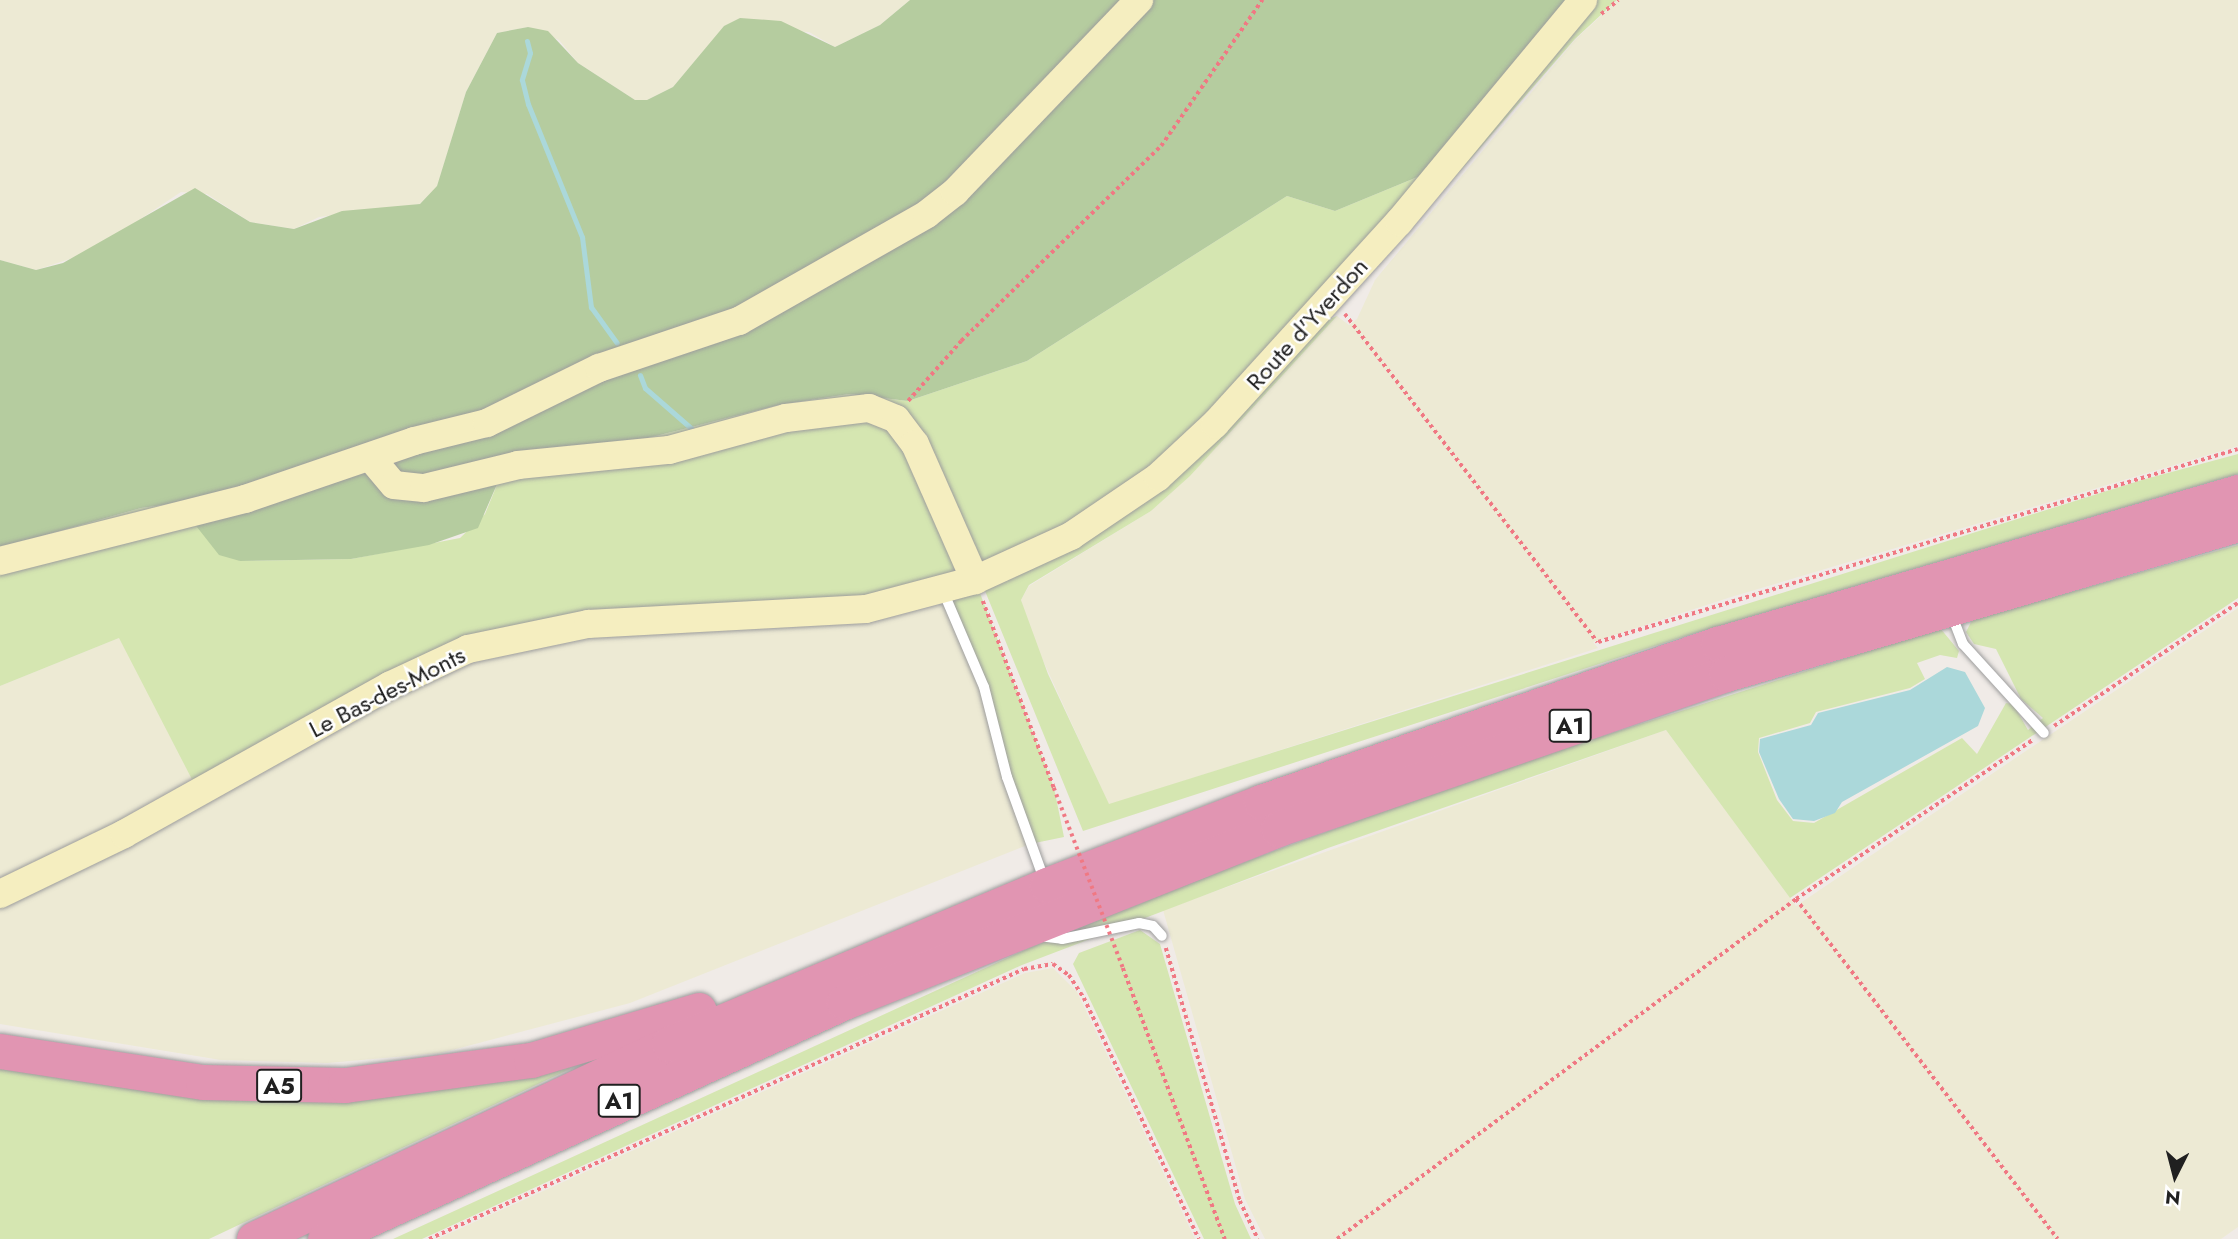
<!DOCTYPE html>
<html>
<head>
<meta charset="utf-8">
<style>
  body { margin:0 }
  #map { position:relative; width:2238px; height:1239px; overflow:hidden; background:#f0ebe7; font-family:Jost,sans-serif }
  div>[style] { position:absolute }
  .farmland>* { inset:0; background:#edead4 }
  .grass>* { inset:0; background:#d5e6b1 }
  .forest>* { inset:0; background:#b5cc9f }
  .water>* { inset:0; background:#abd8da }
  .stream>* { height:5px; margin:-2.5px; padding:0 2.5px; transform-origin:2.5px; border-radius:2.5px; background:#abd8da }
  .path>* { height:3.5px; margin-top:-1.75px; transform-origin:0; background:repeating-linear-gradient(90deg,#f07883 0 3.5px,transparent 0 7px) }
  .roads { filter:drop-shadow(0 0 2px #9d9d9d) drop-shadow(0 0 2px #9d9d9d) }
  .lane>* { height:10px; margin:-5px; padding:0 5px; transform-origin:5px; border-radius:5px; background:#fff }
  .secondary>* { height:28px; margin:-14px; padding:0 14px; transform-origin:14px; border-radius:14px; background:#f5eec0 }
  .highway>* { height:35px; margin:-17.5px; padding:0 17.5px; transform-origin:17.5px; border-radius:17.5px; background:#e195b2 }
  .path-bridge>* { height:3.5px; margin-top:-1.75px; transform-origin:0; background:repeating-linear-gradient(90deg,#f07883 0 3.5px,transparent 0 7px) }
  span { translate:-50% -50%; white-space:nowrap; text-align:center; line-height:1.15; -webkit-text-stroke:5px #fff; paint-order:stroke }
  .shield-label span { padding:2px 5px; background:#fff; border:2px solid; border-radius:5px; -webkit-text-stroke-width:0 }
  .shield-label { font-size:23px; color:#202020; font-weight:700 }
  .street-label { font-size:24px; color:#202020 }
  .north { position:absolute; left:2140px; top:1141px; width:70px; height:70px; -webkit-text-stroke:5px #fff; paint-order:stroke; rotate:186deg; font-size:19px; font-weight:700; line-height:28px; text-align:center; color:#202020 }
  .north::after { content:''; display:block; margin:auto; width:24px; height:32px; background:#202020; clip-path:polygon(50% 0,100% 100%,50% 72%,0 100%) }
</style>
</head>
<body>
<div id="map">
  <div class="farmland">
    <div style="clip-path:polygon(0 0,910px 0,880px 25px,835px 47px,809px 32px,724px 27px,673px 87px,647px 100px,635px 100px,578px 63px,559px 40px,528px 27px,497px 33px,466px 92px,437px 187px,420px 204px,319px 217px,294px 229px,250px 222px,207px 194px,181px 192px,91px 252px,36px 270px,0 260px)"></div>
    <div style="clip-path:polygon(1618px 0,2238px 0,2238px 446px,1731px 597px,1593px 642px,1598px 648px,1109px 805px,1030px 632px,1021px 600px,1029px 586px,1151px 511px,1190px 476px,1326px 325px,1337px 316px,1349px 325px,1357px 319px,1375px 280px,1575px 40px)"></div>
    <div style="clip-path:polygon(943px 590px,984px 687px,1030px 844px,630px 1003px,441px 1053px,327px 1063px,221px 1060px,0 1024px,0 686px,119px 638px,454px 655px)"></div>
    <div style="clip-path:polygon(2238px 608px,2238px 1227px,2221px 1239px,1265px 1239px,1245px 1199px,1163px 910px,1666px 730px,1796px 906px)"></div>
    <div style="clip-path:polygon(1053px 968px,1077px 992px,1195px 1239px,437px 1239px,1025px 973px)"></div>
  </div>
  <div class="grass">
    <div style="clip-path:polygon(1587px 0,1617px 0,1575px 39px,1380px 263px)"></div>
    <div style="clip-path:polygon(1449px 164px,1187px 451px,975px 580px,1054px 788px,1064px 837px,1030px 844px,989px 702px,942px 590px,514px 636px,199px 793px,119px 638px,0 686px,0 548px,141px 508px,179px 503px,240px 561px,351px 559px,460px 538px,485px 514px,501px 475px,779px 405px,849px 394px,908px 401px,1027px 361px,1287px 196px,1335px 211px)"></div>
    <div style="clip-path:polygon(1337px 316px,1190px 476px,1151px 511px,1029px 585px,1021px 600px,1048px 674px,1109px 804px,2142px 480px,2238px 454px,2238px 474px,1695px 633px,1083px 831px,983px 586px,1046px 556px,1322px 322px)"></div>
    <div style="clip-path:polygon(2238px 545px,2238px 598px,1790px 898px,1666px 730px,1328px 848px,1022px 965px,422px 1239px,393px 1239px,1029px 948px,1225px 869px,1497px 770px,1940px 628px,1959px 651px,1957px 658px,1940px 655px,1917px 663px,1925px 679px,1910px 688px,1816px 712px,1810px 723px,1759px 738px,1758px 752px,1777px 800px,1793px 821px,1814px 823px,1962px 738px,1977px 754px,2006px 703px,2013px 704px,2028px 730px,2043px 718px,2021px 699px,1996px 649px,1974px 644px,1966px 632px,1972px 620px)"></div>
    <div style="clip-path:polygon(1140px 930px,1160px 944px,1235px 1204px,1251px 1239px,1204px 1239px,1073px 964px,1079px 953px)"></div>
    <div style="clip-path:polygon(0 1061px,124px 1082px,567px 1061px,570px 1069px,209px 1239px,0 1239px)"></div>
  </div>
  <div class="forest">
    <div style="clip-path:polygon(910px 0,1578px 0,1449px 164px,1335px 211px,1287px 196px,1027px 361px,908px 401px,849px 394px,779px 405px,501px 475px,478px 528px,429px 545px,351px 559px,240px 561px,219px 555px,178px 503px,141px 508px,0 548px,0 260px,36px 270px,63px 263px,195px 188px,250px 222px,294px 229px,342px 211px,420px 204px,437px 186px,466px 92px,497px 33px,528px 27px,548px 31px,578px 63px,635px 100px,647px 100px,673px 87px,724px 26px,740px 18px,781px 21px,835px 47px,880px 25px)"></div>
  </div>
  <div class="water">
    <div style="clip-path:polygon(1947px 667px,1965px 672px,1985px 708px,1978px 726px,1842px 802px,1835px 813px,1814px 821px,1793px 819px,1779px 799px,1759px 752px,1760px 739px,1811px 725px,1818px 713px,1910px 690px)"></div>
  </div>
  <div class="stream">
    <div style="left:527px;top:41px;width:12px;rotate:76deg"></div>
    <div style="left:530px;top:53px;width:28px;rotate:107deg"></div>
    <div style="left:522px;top:80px;width:25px;rotate:76deg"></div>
    <div style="left:528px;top:104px;width:144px;rotate:67.9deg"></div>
    <div style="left:582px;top:237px;width:71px;rotate:82.7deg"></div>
    <div style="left:591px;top:307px;width:44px;rotate:54.2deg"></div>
    <div style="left:640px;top:375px;width:14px;rotate:69deg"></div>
    <div style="left:645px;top:388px;width:62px;rotate:41.1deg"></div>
  </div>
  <div class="path">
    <div style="left:1601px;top:14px;width:22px;rotate:-39deg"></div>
    <div style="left:1345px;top:314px;width:414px;rotate:52.4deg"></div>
    <div style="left:1598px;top:642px;width:668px;rotate:-16.78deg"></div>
    <div style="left:908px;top:401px;width:80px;rotate:-48.5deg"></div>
    <div style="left:961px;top:341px;width:279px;rotate:-44.3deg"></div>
    <div style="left:1161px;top:146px;width:178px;rotate:-55.3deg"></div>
    <div style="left:983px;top:601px;width:200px;rotate:69.2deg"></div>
    <div style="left:2054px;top:726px;width:221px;rotate:-33.8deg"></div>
    <div style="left:1796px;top:899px;width:429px;rotate:52.4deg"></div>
    <div style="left:1166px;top:948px;width:264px;rotate:73.7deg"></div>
    <div style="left:1240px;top:1201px;width:42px;rotate:64.7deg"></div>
    <div style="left:1123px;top:968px;width:290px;rotate:69.4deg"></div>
    <div style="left:429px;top:1239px;width:653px;rotate:-24.41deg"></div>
    <div style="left:1024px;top:969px;width:29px;rotate:-10deg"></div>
    <div style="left:1053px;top:964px;width:19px;rotate:35deg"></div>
    <div style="left:1069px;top:975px;width:27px;rotate:57deg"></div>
    <div style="left:1084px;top:998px;width:267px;rotate:64.5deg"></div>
    <div style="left:1337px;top:1239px;width:571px;rotate:-36.53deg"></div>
    <div style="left:1796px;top:899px;width:285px;rotate:-33.9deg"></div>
  </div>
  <div class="roads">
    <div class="lane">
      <div style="left:943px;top:591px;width:104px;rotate:66.9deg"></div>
      <div style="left:984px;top:687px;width:93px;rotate:75.7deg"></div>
      <div style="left:1007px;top:777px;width:109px;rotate:70.1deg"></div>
      <div style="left:1951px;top:613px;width:33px;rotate:69deg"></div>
      <div style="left:1963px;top:644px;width:120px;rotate:47.7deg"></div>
      <div style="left:1039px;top:936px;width:23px;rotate:7deg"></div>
      <div style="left:1062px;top:939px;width:79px;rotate:-11.7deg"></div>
      <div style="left:1139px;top:923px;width:14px;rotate:12deg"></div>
      <div style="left:1153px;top:926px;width:13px;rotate:48deg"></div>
    </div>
    <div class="secondary">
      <div style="left:371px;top:458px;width:35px;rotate:50deg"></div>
      <div style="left:394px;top:485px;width:30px;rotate:6deg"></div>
      <div style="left:424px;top:488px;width:97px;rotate:-13.7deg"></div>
      <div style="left:518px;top:465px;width:152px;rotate:-5.7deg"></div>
      <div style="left:669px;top:450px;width:121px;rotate:-15.3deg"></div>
      <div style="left:786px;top:418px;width:84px;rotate:-6.9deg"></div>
      <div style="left:869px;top:408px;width:29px;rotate:22deg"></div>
      <div style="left:896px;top:419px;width:31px;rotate:53deg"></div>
      <div style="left:915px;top:444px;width:149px;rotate:66.2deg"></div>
      <div style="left:0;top:561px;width:253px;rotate:-14.2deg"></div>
      <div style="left:245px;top:499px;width:179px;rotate:-18.9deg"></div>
      <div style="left:414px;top:441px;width:75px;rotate:-13.9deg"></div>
      <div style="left:487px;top:423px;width:125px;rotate:-26.2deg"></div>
      <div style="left:599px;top:368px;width:148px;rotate:-18.6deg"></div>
      <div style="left:739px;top:321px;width:216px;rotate:-29.6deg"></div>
      <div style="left:927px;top:214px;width:36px;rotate:-38deg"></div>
      <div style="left:955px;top:192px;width:266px;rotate:-46.2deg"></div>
      <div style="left:0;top:894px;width:138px;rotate:-25.8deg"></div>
      <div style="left:124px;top:834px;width:304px;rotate:-29.2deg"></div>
      <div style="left:389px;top:686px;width:87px;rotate:-25.1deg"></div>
      <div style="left:468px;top:649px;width:123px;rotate:-11.8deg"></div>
      <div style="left:588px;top:624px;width:278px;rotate:-3.1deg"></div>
      <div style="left:866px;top:609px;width:113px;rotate:-14.9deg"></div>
      <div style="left:975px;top:580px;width:106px;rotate:-24.6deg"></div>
      <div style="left:1071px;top:536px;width:105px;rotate:-34.1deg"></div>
      <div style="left:1158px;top:477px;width:78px;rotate:-42.9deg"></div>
      <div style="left:1215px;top:424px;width:273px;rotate:-47.7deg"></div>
      <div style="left:1399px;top:222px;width:288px;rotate:-50.3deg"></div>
    </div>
    <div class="highway">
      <div style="left:0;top:1051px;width:205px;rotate:8.7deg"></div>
      <div style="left:203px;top:1082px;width:142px;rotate:1.2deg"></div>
      <div style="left:345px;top:1085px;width:188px;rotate:-7.7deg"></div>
      <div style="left:531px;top:1060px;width:175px;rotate:-16.6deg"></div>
      <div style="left:254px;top:1239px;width:459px;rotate:-25.2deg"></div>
      <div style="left:669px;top:1044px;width:410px;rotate:-22.8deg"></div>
      <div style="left:1047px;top:885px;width:230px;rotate:-21.2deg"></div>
      <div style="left:1261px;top:802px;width:484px;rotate:-19.1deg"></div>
      <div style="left:1718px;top:644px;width:542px;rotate:-16.29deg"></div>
      <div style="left:325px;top:1239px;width:571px;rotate:-24.54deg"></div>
      <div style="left:844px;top:1002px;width:467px;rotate:-21.7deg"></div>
      <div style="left:1278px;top:829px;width:474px;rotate:-19.1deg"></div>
      <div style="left:1726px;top:674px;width:534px;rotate:-16.33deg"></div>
    </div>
  </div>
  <div class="path-bridge">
    <div style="left:1054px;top:788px;width:193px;rotate:69deg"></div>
  </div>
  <div class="shield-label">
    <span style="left:1570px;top:726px">A1</span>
    <span style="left:279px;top:1086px">A5</span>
    <span style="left:619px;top:1101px">A1</span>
  </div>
  <div class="street-label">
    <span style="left:1307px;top:324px;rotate:-48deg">Route d'Yverdon</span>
    <span style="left:387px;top:692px;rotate:-27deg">Le Bas-des-Monts</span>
  </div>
  <div class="north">N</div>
</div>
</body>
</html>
